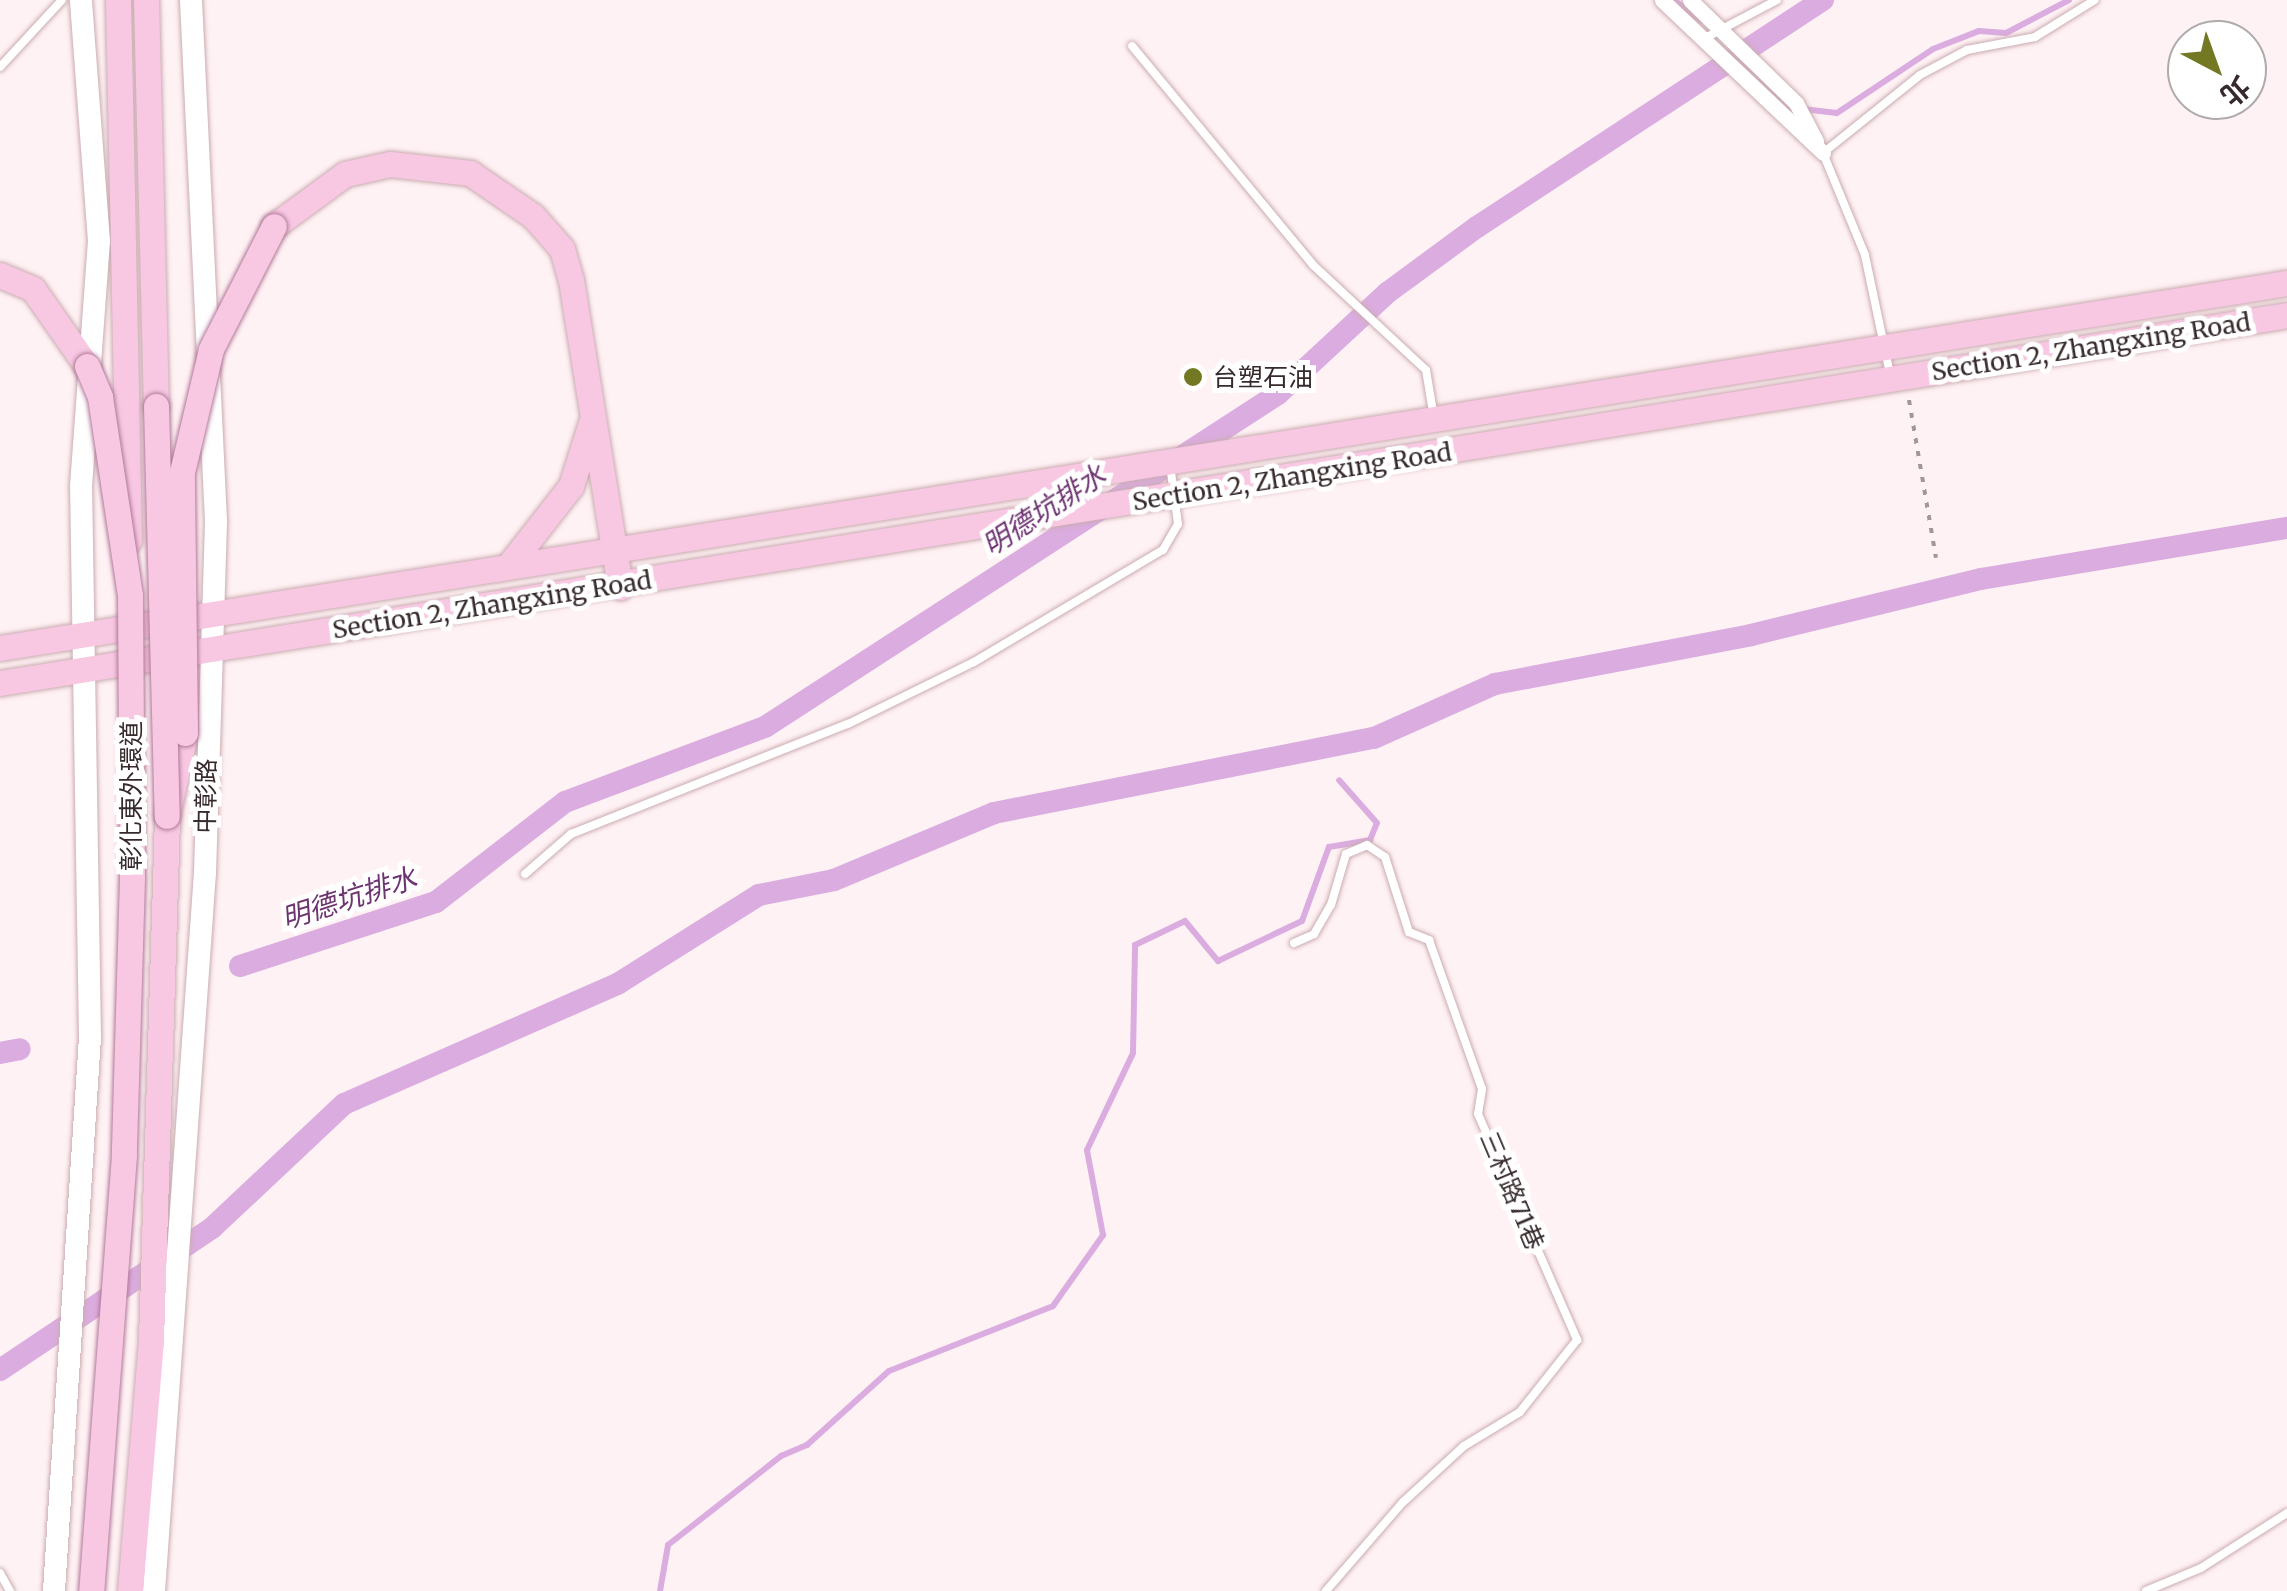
<!DOCTYPE html>
<html>
<head>
<meta charset="utf-8">
<style>
  body { margin:0 }
  #map { position:relative; width:2287px; height:1591px; overflow:hidden; background:#fff2f4; font-family:Merriweather,"Noto Sans TC",serif }
  div>[style] { position:absolute }
  .stream>* { height:6px; margin:-3px; padding:0 3px; transform-origin:3px; border-radius:3px; background:#dbacdf }
  .canal>* { height:22px; margin:-11px; padding:0 11px; transform-origin:11px; border-radius:11px; background:#dbacdf }
  .path>* { height:4px; margin-top:-2px; transform-origin:0; background:repeating-linear-gradient(90deg,#a39698 0 5px,transparent 0 13px) }
  .roads { filter:drop-shadow(0 0 2px #caacb1) drop-shadow(0 0 2px #caacb1) }
  .lane>* { height:8px; margin:-4px; padding:0 4px; transform-origin:4px; border-radius:4px; background:#fff }
  .street>* { height:15px; margin:-7.5px; padding:0 7.5px; transform-origin:7.5px; border-radius:7.5px; background:#fff }
  .secondary>* { height:22px; margin:-11px; padding:0 11px; transform-origin:11px; border-radius:11px; background:#fff }
  .primary>* { height:25px; margin:-12.5px; padding:0 12.5px; transform-origin:12.5px; border-radius:12.5px; background:#f8c8e3 }
  .bridges { filter:drop-shadow(0 0 2px #b17997) drop-shadow(0 0 2px #b17997) }
  .primary-bridge>* { height:25px; margin:-12.5px; padding:0 12.5px; transform-origin:12.5px; border-radius:12.5px; background:#f8c8e3 }
  .dots>* { width:28px; height:28px; translate:-50% -50%; box-sizing:border-box; border:5px solid #fff; border-radius:50% }
  span { translate:-50% -50%; white-space:nowrap; text-align:center; line-height:1.15; -webkit-text-stroke:10px #fff; paint-order:stroke }
  .street-label { font-size:25px; color:#362a2c }
  .poi-label { font-size:25px; color:#362a2c }
  .left { translate:0 -50%; text-align:left }
  .water-label { font-size:28px; color:#6d3472; font-style:italic }
  .north { position:absolute; left:2167px; top:20px; width:100px; height:100px; box-sizing:border-box; background:#fff; border:2px solid #afaaab; border-radius:50%; rotate:139deg; font-size:28px; font-weight:700; line-height:40px; text-align:center; color:#362a2c }
  .north::after { content:''; display:block; margin:auto; width:35px; height:45px; background:#737923; clip-path:polygon(50% 0,100% 100%,50% 72%,0 100%) }
</style>
</head>
<body>
<div id="map">
  <div class="stream">
    <div style="left:1674px;top:0;width:34px;rotate:37deg"></div>
    <div style="left:1731px;top:50px;width:80px;rotate:45.5deg"></div>
    <div style="left:1787px;top:107px;width:50px;rotate:6.8deg"></div>
    <div style="left:1837px;top:113px;width:115px;rotate:-33.7deg"></div>
    <div style="left:1933px;top:49px;width:49px;rotate:-21.4deg"></div>
    <div style="left:1979px;top:31px;width:27px;rotate:4deg"></div>
    <div style="left:2006px;top:33px;width:71px;rotate:-27.6deg"></div>
    <div style="left:660px;top:1591px;width:47px;rotate:-80.1deg"></div>
    <div style="left:668px;top:1545px;width:144px;rotate:-38.2deg"></div>
    <div style="left:781px;top:1456px;width:28px;rotate:-23deg"></div>
    <div style="left:807px;top:1445px;width:110px;rotate:-42.1deg"></div>
    <div style="left:889px;top:1371px;width:176px;rotate:-21.6deg"></div>
    <div style="left:1053px;top:1306px;width:87px;rotate:-54.8deg"></div>
    <div style="left:1103px;top:1235px;width:86px;rotate:-100.7deg"></div>
    <div style="left:1087px;top:1150px;width:107px;rotate:-64.6deg"></div>
    <div style="left:1133px;top:1053px;width:108px;rotate:-88.9deg"></div>
    <div style="left:1135px;top:945px;width:55px;rotate:-25.6deg"></div>
    <div style="left:1185px;top:921px;width:52px;rotate:50.5deg"></div>
    <div style="left:1218px;top:961px;width:93px;rotate:-25.5deg"></div>
    <div style="left:1302px;top:921px;width:79px;rotate:-70deg"></div>
    <div style="left:1329px;top:847px;width:42px;rotate:-9.7deg"></div>
    <div style="left:1370px;top:840px;width:18px;rotate:-68deg"></div>
    <div style="left:1377px;top:823px;width:57px;rotate:-131.5deg"></div>
  </div>
  <div class="canal">
    <div style="left:240px;top:966px;width:206px;rotate:-18.1deg"></div>
    <div style="left:436px;top:902px;width:163px;rotate:-37.8deg"></div>
    <div style="left:565px;top:802px;width:214px;rotate:-20.6deg"></div>
    <div style="left:765px;top:727px;width:612px;rotate:-32.99deg"></div>
    <div style="left:1278px;top:394px;width:149px;rotate:-42.8deg"></div>
    <div style="left:1387px;top:293px;width:112px;rotate:-36.3deg"></div>
    <div style="left:1477px;top:227px;width:414px;rotate:-33.3deg"></div>
    <div style="left:0;top:1053px;width:20px;rotate:-11deg"></div>
    <div style="left:0;top:1370px;width:255px;rotate:-33.8deg"></div>
    <div style="left:212px;top:1228px;width:181px;rotate:-43.2deg"></div>
    <div style="left:344px;top:1104px;width:300px;rotate:-23.7deg"></div>
    <div style="left:619px;top:983px;width:165px;rotate:-32.2deg"></div>
    <div style="left:759px;top:895px;width:76px;rotate:-11.3deg"></div>
    <div style="left:834px;top:880px;width:173px;rotate:-22.7deg"></div>
    <div style="left:994px;top:813px;width:387px;rotate:-11.2deg"></div>
    <div style="left:1374px;top:738px;width:133px;rotate:-24.1deg"></div>
    <div style="left:1495px;top:684px;width:261px;rotate:-10.8deg"></div>
    <div style="left:1751px;top:635px;width:237px;rotate:-13.7deg"></div>
    <div style="left:1981px;top:579px;width:310px;rotate:-9.5deg"></div>
  </div>
  <div class="path">
    <div style="left:1909px;top:400px;width:160px;rotate:80.3deg"></div>
  </div>
  <div class="roads">
    <div class="lane">
      <div style="left:1707px;top:37px;width:79px;rotate:-27.9deg"></div>
      <div style="left:1132px;top:46px;width:284px;rotate:50.4deg"></div>
      <div style="left:1313px;top:265px;width:154px;rotate:42.9deg"></div>
      <div style="left:1426px;top:370px;width:43px;rotate:80.5deg"></div>
      <div style="left:0;top:67px;width:91px;rotate:-47.2deg"></div>
      <div style="left:1890px;top:374px;width:122px;rotate:-101.9deg"></div>
      <div style="left:1865px;top:255px;width:110px;rotate:-112.4deg"></div>
      <div style="left:1823px;top:153px;width:124px;rotate:-38.8deg"></div>
      <div style="left:1920px;top:75px;width:53px;rotate:-28deg"></div>
      <div style="left:1967px;top:50px;width:69px;rotate:-10.8deg"></div>
      <div style="left:2035px;top:37px;width:70px;rotate:-31.7deg"></div>
      <div style="left:525px;top:874px;width:61px;rotate:-41deg"></div>
      <div style="left:571px;top:834px;width:298px;rotate:-21.7deg"></div>
      <div style="left:848px;top:724px;width:140px;rotate:-26.2deg"></div>
      <div style="left:974px;top:662px;width:220px;rotate:-30.7deg"></div>
      <div style="left:1163px;top:550px;width:30px;rotate:-60deg"></div>
      <div style="left:1178px;top:524px;width:60px;rotate:-97.7deg"></div>
      <div style="left:1294px;top:943px;width:22px;rotate:-24deg"></div>
      <div style="left:1314px;top:934px;width:34px;rotate:-60deg"></div>
      <div style="left:1331px;top:905px;width:53px;rotate:-73.6deg"></div>
      <div style="left:1346px;top:854px;width:23px;rotate:-23deg"></div>
      <div style="left:1367px;top:845px;width:22px;rotate:34deg"></div>
      <div style="left:1385px;top:857px;width:79px;rotate:72.3deg"></div>
      <div style="left:1409px;top:932px;width:22px;rotate:22deg"></div>
      <div style="left:1429px;top:940px;width:158px;rotate:70.4deg"></div>
      <div style="left:1482px;top:1089px;width:25px;rotate:99deg"></div>
      <div style="left:1478px;top:1114px;width:247px;rotate:66.3deg"></div>
      <div style="left:1577px;top:1340px;width:92px;rotate:128.4deg"></div>
      <div style="left:1520px;top:1412px;width:66px;rotate:148.7deg"></div>
      <div style="left:1464px;top:1446px;width:83px;rotate:137.4deg"></div>
      <div style="left:1403px;top:1502px;width:118px;rotate:130.9deg"></div>
      <div style="left:0;top:1573px;width:21px;rotate:61deg"></div>
      <div style="left:2146px;top:1591px;width:60px;rotate:-22.7deg"></div>
      <div style="left:2201px;top:1568px;width:102px;rotate:-32.6deg"></div>
    </div>
    <div class="street">
      <div style="left:1662px;top:0;width:222px;rotate:43.5deg"></div>
      <div style="left:1690px;top:0;width:148px;rotate:44.2deg"></div>
      <div style="left:1796px;top:103px;width:43px;rotate:62.2deg"></div>
    </div>
    <div class="secondary">
      <div style="left:54px;top:1591px;width:554px;rotate:-86.28deg"></div>
      <div style="left:90px;top:1038px;width:552px;rotate:-90.93deg"></div>
      <div style="left:81px;top:486px;width:246px;rotate:-85.8deg"></div>
      <div style="left:99px;top:241px;width:242px;rotate:-94.3deg"></div>
      <div style="left:154px;top:1591px;width:720px;rotate:-85.94deg"></div>
      <div style="left:205px;top:873px;width:352px;rotate:-88.2deg"></div>
      <div style="left:216px;top:521px;width:522px;rotate:-92.75deg"></div>
    </div>
    <div class="primary">
      <div style="left:118px;top:0;width:540px;rotate:88.83deg"></div>
      <div style="left:146px;top:0;width:406px;rotate:88.6deg"></div>
      <div style="left:274px;top:226px;width:88px;rotate:-36.2deg"></div>
      <div style="left:345px;top:174px;width:46px;rotate:-12.5deg"></div>
      <div style="left:390px;top:164px;width:81px;rotate:6.4deg"></div>
      <div style="left:470px;top:173px;width:76px;rotate:34.3deg"></div>
      <div style="left:533px;top:216px;width:44px;rotate:48.7deg"></div>
      <div style="left:562px;top:249px;width:32px;rotate:74deg"></div>
      <div style="left:571px;top:280px;width:311px;rotate:80.9deg"></div>
      <div style="left:0;top:275px;width:36px;rotate:23deg"></div>
      <div style="left:33px;top:289px;width:94px;rotate:55deg"></div>
      <div style="left:510px;top:564px;width:99px;rotate:-52deg"></div>
      <div style="left:571px;top:486px;width:66px;rotate:-72.4deg"></div>
      <div style="left:0;top:648px;width:2316px;rotate:-9.07deg"></div>
      <div style="left:0;top:683px;width:2316px;rotate:-9.14deg"></div>
      <div style="left:130px;top:1591px;width:251px;rotate:-85.2deg"></div>
      <div style="left:151px;top:1341px;width:525px;rotate:-88.25deg"></div>
      <div style="left:167px;top:816px;width:85px;rotate:-77.8deg"></div>
    </div>
  </div>
  <div class="bridges">
    <div class="primary-bridge">
      <div style="left:87px;top:366px;width:34px;rotate:67deg"></div>
      <div style="left:100px;top:397px;width:201px;rotate:81.4deg"></div>
      <div style="left:130px;top:596px;width:282px;rotate:89.6deg"></div>
      <div style="left:132px;top:878px;width:277px;rotate:91.7deg"></div>
      <div style="left:124px;top:1155px;width:437px;rotate:94.3deg"></div>
      <div style="left:156px;top:406px;width:410px;rotate:88.5deg"></div>
      <div style="left:185px;top:733px;width:261px;rotate:-90.7deg"></div>
      <div style="left:182px;top:472px;width:126px;rotate:-76.7deg"></div>
      <div style="left:211px;top:349px;width:138px;rotate:-62.9deg"></div>
    </div>
  </div>
  <div class="dots">
    <div style="left:1193px;top:377px;background:#737923"></div>
  </div>
  <div class="street-label">
    <span style="left:2091px;top:347px;rotate:-9deg">Section 2, Zhangxing Road</span>
    <span style="left:1292px;top:477px;rotate:-9deg">Section 2, Zhangxing Road</span>
    <span style="left:492px;top:605px;rotate:-9deg">Section 2, Zhangxing Road</span>
    <span style="left:131px;top:796px;rotate:-90deg">彰化東外環道</span>
    <span style="left:206px;top:796px;rotate:-89deg">中彰路</span>
    <span style="left:1512px;top:1191px;rotate:67deg">三村路71巷</span>
  </div>
  <div class="poi-label">
    <span class="left" style="left:1213px;top:377px">台塑石油</span>
  </div>
  <div class="water-label">
    <span style="left:1044px;top:510px;rotate:-33deg">明德坑排水</span>
    <span style="left:349px;top:898px;rotate:-18deg">明德坑排水</span>
  </div>
  <div class="north">北</div>
</div>
</body>
</html>
